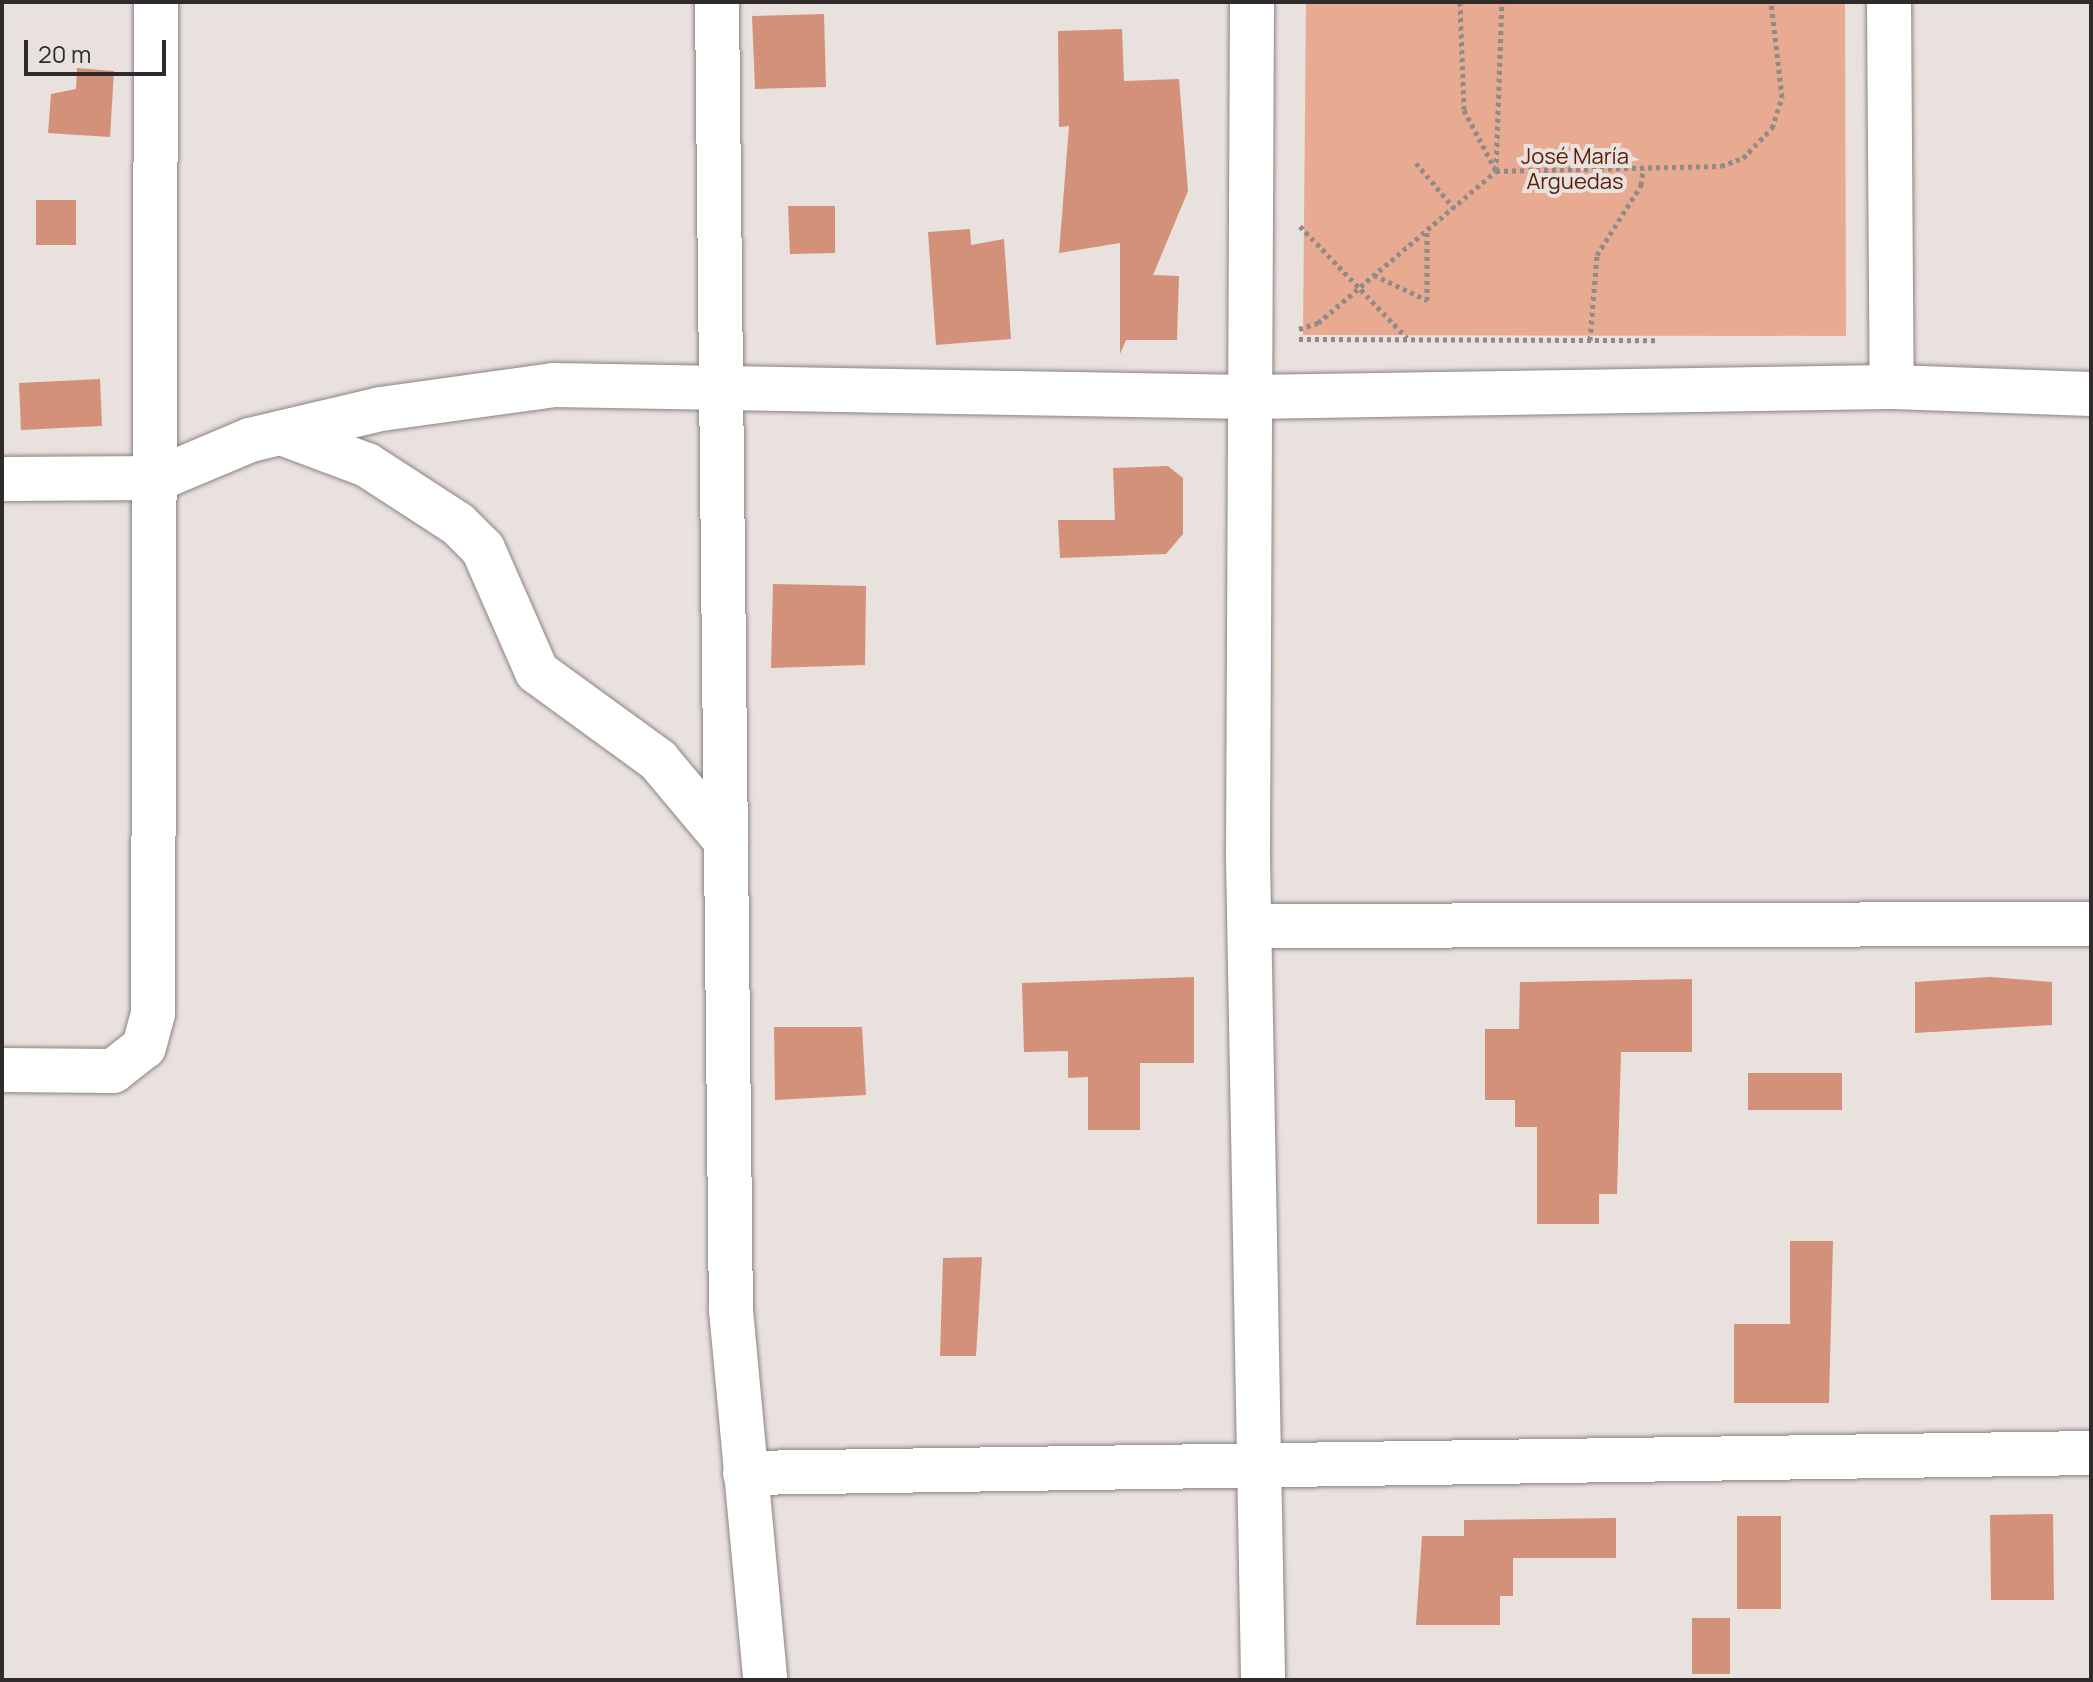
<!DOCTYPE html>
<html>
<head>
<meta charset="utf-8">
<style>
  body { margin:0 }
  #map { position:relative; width:2093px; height:1682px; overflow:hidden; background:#e9e1de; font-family:Manrope,sans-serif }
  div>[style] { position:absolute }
  .green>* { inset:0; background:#e9aa92 }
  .building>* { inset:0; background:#d39179 }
  .path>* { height:5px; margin-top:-2.5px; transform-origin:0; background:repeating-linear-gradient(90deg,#908a88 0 4px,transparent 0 8px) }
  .roads { filter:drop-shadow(0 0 2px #8b8381) drop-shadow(0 0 2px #8b8381) }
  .minor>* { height:44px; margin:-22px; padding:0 22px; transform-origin:22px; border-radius:22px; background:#fff }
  span { translate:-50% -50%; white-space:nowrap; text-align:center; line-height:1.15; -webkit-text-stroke:8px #e9e1de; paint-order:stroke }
  .park-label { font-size:22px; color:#591e03 }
  .frame { position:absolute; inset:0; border:4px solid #2e2b2a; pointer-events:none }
  .scale { position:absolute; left:24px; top:40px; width:142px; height:36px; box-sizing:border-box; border:4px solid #2e2b2a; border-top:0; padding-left:10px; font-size:24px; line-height:28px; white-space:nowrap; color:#2e2b2a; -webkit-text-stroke:6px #e9e1de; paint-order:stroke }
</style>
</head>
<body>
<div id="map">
  <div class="green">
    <div style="clip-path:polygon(1306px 2px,1845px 2px,1846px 336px,1303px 335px)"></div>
  </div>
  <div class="building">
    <div style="clip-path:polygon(824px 14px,826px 87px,755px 89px,752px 16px)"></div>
    <div style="clip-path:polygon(1122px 29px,1124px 81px,1179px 79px,1188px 191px,1153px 275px,1179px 276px,1177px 340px,1126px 340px,1120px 354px,1120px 243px,1059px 253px,1069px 126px,1059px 127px,1058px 31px)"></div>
    <div style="clip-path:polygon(77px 68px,114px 71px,110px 137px,48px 133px,51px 94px,76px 89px)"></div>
    <div style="clip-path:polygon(36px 200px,76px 200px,76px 245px,36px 245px)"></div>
    <div style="clip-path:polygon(788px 206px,835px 206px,835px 253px,790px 254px)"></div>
    <div style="clip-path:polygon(970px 229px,971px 245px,1004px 239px,1011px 339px,936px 345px,928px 232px)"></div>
    <div style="clip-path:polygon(100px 379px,102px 426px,21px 430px,19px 383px)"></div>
    <div style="clip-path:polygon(1168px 466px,1183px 478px,1183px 534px,1166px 554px,1060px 558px,1058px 520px,1115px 520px,1113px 468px)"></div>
    <div style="clip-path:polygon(773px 584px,866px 586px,865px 665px,771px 668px)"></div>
    <div style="clip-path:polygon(1194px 977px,1194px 1063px,1140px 1063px,1140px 1130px,1088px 1130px,1088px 1077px,1068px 1078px,1068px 1051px,1024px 1052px,1022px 983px)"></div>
    <div style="clip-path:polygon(1990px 977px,2052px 982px,2052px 1025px,1915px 1033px,1915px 982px)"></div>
    <div style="clip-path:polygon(1692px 979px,1692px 1052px,1621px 1052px,1617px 1194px,1599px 1194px,1599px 1224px,1537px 1224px,1537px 1127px,1515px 1127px,1515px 1100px,1485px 1100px,1485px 1029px,1519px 1029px,1520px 982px)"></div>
    <div style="clip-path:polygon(774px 1027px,862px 1027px,866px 1095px,775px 1100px)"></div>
    <div style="clip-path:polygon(1748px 1073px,1842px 1073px,1842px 1110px,1748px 1110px)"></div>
    <div style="clip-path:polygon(1790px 1241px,1833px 1241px,1829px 1403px,1734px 1403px,1734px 1324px,1790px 1324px)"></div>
    <div style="clip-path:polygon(982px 1257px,976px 1356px,940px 1356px,943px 1258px)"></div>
    <div style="clip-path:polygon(2053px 1514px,2054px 1600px,1991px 1600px,1990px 1515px)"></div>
    <div style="clip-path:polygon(1737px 1516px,1781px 1516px,1781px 1609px,1737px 1609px)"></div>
    <div style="clip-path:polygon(1616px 1518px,1616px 1558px,1513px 1558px,1513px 1596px,1500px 1596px,1500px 1625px,1416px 1625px,1422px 1536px,1464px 1536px,1464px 1520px)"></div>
    <div style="clip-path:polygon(1692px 1618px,1730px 1618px,1730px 1674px,1692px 1674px)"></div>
  </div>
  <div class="path">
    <div style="left:1460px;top:2px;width:108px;rotate:87.9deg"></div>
    <div style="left:1464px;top:110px;width:69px;rotate:62.3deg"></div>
    <div style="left:1416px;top:163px;width:59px;rotate:49.8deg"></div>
    <div style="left:1496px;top:170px;width:168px;rotate:-88deg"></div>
    <div style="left:1300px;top:226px;width:155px;rotate:46.3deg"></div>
    <div style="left:1374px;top:275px;width:59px;rotate:25.3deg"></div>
    <div style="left:1427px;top:300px;width:70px;rotate:-90deg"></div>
    <div style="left:1299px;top:329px;width:20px;rotate:-18deg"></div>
    <div style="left:1318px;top:323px;width:234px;rotate:-40.5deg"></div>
    <div style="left:1496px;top:171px;width:225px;rotate:-1.3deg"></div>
    <div style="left:1721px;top:166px;width:23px;rotate:-20deg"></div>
    <div style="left:1743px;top:158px;width:42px;rotate:-46deg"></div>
    <div style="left:1772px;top:128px;width:33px;rotate:-72deg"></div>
    <div style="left:1782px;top:97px;width:96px;rotate:-96.6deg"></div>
    <div style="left:1299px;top:339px;width:360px;rotate:0.2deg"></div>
    <div style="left:1590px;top:340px;width:85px;rotate:-85.3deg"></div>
    <div style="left:1597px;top:255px;width:83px;rotate:-57.8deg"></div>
    <div style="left:1641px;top:185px;width:17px;rotate:-83deg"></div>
  </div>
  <div class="roads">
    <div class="minor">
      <div style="left:717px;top:2px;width:1308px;rotate:89.39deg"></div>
      <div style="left:731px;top:1310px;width:372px;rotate:84.7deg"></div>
      <div style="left:1252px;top:2px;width:856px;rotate:90.27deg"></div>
      <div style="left:1248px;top:858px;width:822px;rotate:88.95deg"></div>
      <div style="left:1889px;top:2px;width:385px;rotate:89.6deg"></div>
      <div style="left:281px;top:433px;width:92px;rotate:20.4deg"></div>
      <div style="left:367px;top:465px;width:108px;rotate:33deg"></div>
      <div style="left:458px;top:524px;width:35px;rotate:45deg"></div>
      <div style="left:483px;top:549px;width:134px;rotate:66.3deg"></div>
      <div style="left:537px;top:672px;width:150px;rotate:36deg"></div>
      <div style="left:658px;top:760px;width:106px;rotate:50deg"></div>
      <div style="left:2px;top:479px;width:158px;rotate:-0.4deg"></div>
      <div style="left:160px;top:478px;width:98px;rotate:-22.9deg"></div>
      <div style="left:250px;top:440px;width:135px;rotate:-13.3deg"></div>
      <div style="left:381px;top:409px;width:174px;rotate:-7.9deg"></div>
      <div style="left:553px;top:385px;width:697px;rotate:0.99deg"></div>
      <div style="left:1250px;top:397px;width:642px;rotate:-0.89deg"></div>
      <div style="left:1892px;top:387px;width:199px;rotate:2deg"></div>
      <div style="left:1250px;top:926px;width:841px;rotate:-0.14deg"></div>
      <div style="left:2px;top:1070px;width:111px;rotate:0.5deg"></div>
      <div style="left:113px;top:1071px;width:39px;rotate:-38deg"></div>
      <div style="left:144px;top:1047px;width:35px;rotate:-75deg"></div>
      <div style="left:153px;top:1013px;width:1011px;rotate:-89.83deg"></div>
      <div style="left:745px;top:1473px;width:1346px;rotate:-0.85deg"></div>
    </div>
  </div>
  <div class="park-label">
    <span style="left:1575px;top:169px">José María<br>Arguedas</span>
  </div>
  <div class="frame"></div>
  <div class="scale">20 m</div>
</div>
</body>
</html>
